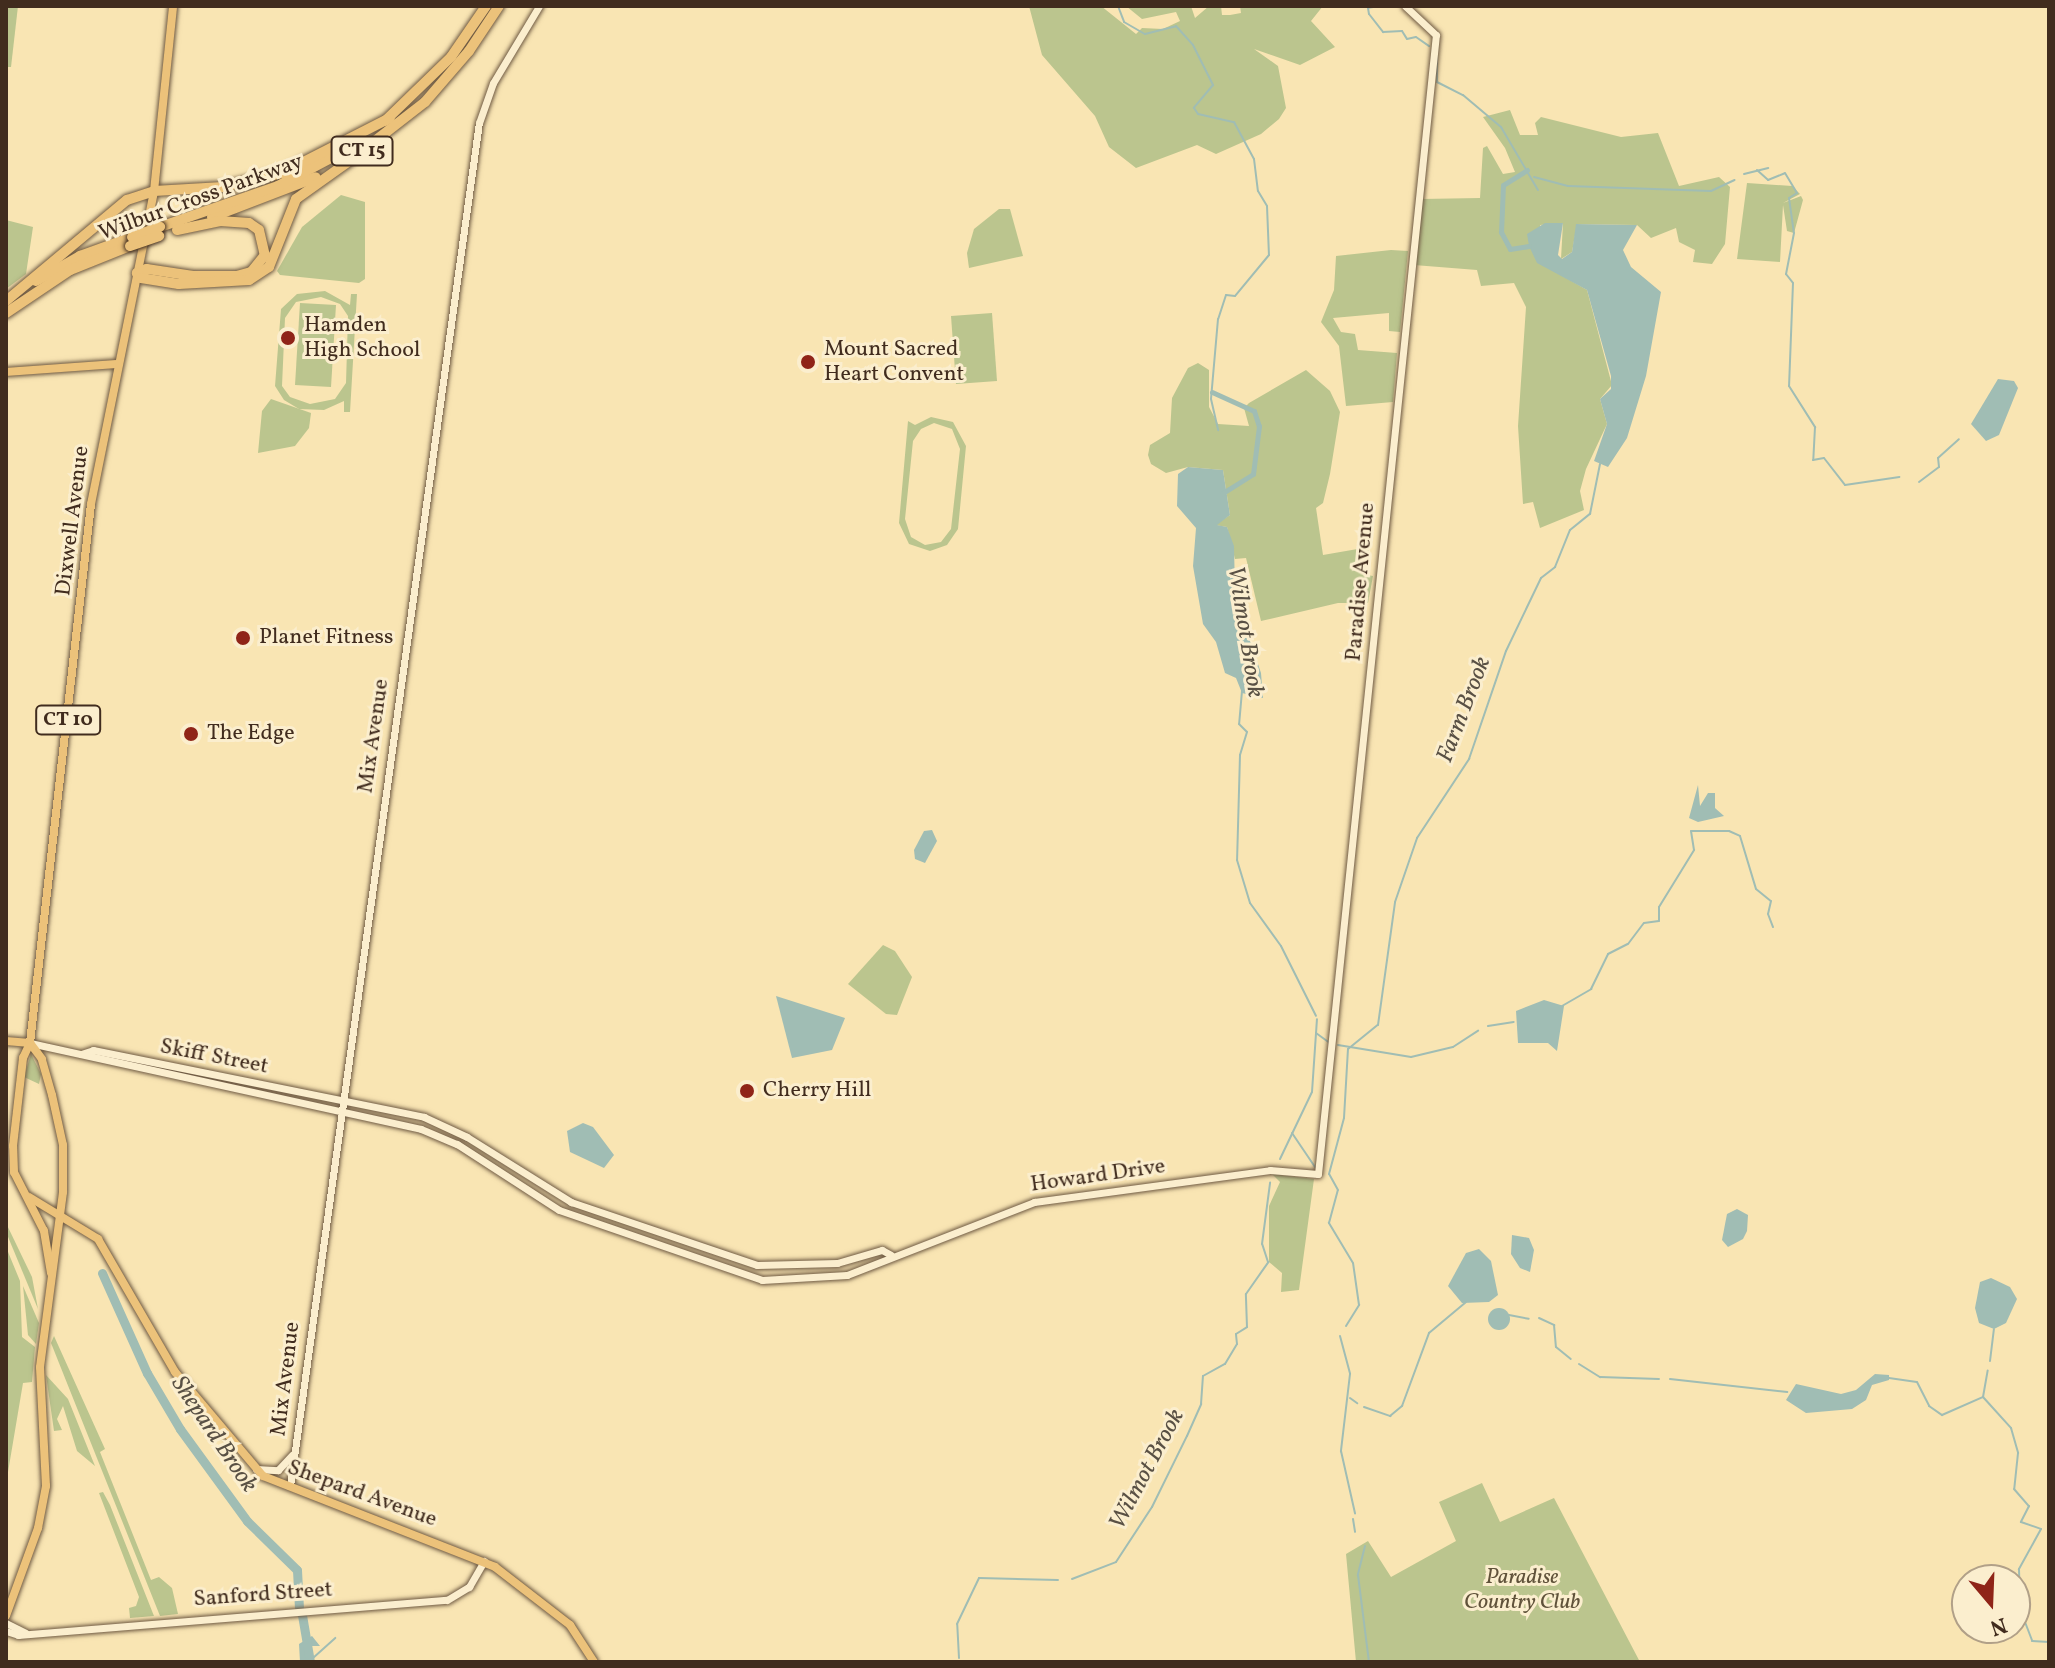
<!DOCTYPE html>
<html>
<head>
<meta charset="utf-8">
<style>
  body { margin:0 }
  #map { position:relative; width:2055px; height:1668px; overflow:hidden; background:#f9e5b3; font-family:Vollkorn,serif }
  div>[style] { position:absolute }
  .green>* { inset:0; background:#bbc58e }
  .water>* { inset:0; background:#a0bdb4 }
  .round { border-radius:50% }
  .stream>* { height:2px; margin:-1px; padding:0 1px; transform-origin:1px; border-radius:1px; background:#a0bdb4 }
  .canal>* { height:5px; margin:-2.5px; padding:0 2.5px; transform-origin:2.5px; border-radius:2.5px; background:#a0bdb4 }
  .river>* { height:9px; margin:-4.5px; padding:0 4.5px; transform-origin:4.5px; border-radius:4.5px; background:#a0bdb4 }
  .roads { filter:drop-shadow(0 0 2px #6f5a43) drop-shadow(0 0 2px #6f5a43) }
  .minor>* { height:7px; margin:-3.5px; padding:0 3.5px; transform-origin:3.5px; border-radius:3.5px; background:#fbeece }
  .major>* { height:8px; margin:-4px; padding:0 4px; transform-origin:4px; border-radius:4px; background:#ecc27a }
  .highway>* { height:10px; margin:-5px; padding:0 5px; transform-origin:5px; border-radius:5px; background:#ecc27a }
  .bridges { filter:drop-shadow(0 0 2px #412c1e) drop-shadow(0 0 2px #412c1e) }
  .highway-bridge>* { height:10px; margin:-5px; padding:0 5px; transform-origin:5px; border-radius:5px; background:#ecc27a }
  .dots>* { width:22px; height:22px; translate:-50% -50%; box-sizing:border-box; border:4px solid #fbeece; border-radius:50% }
  span { translate:-50% -50%; white-space:nowrap; text-align:center; line-height:1.15; -webkit-text-stroke:6px #fbeece; paint-order:stroke }
  .shield-label span { padding:2px 6px; background:#fbeece; border:2px solid; border-radius:6px; -webkit-text-stroke-width:0 }
  .shield-label { font-size:20px; color:#412c1e; font-weight:700 }
  .street-label { font-size:22px; color:#412c1e }
  .poi-label { font-size:22px; color:#412c1e }
  .left { translate:0 -50%; text-align:left }
  .park-label { font-size:22px; color:#60523a; font-style:italic }
  .water-label { font-size:24px; color:#595044; font-style:italic }
  .frame { position:absolute; inset:0; border:8px solid #412c1e; pointer-events:none }
  .north { position:absolute; left:1951px; top:1564px; width:80px; height:80px; box-sizing:border-box; background:#fbeece; border:2px solid #b1a088; border-radius:50%; rotate:161deg; font-size:22px; font-weight:700; line-height:32px; text-align:center; color:#412c1e }
  .north::after { content:''; display:block; margin:auto; width:28px; height:36px; background:#8f2418; clip-path:polygon(50% 0,100% 100%,50% 72%,0 100%) }
</style>
</head>
<body>
<div id="map">
  <div class="green">
    <div style="clip-path:polygon(6px 6px,18px 6px,11px 67px,6px 67px)"></div>
    <div style="clip-path:polygon(1029px 6px,1101px 6px,1136px 34px,1142px 28px,1163px 29px,1180px 21px,1176px 12px,1142px 19px,1126px 6px,1191px 6px,1195px 18px,1209px 6px,1221px 6px,1222px 15px,1230px 15px,1241px 13px,1240px 6px,1323px 6px,1311px 21px,1335px 47px,1300px 65px,1254px 49px,1278px 66px,1286px 108px,1279px 119px,1261px 134px,1216px 154px,1197px 145px,1136px 168px,1109px 147px,1095px 116px,1042px 55px)"></div>
    <div style="clip-path:polygon(1510px 110px,1520px 135px,1538px 135px,1535px 123px,1541px 117px,1621px 137px,1658px 133px,1679px 186px,1719px 177px,1730px 187px,1725px 244px,1712px 264px,1693px 262px,1695px 250px,1679px 242px,1676px 228px,1651px 238px,1637px 225px,1577px 224px,1572px 252px,1561px 259px,1563px 223px,1540px 225px,1549px 268px,1587px 290px,1612px 385px,1600px 399px,1607px 424px,1586px 469px,1580px 491px,1584px 510px,1540px 528px,1533px 502px,1523px 504px,1518px 426px,1526px 307px,1514px 283px,1481px 286px,1477px 270px,1414px 265px,1421px 199px,1480px 198px,1483px 148px,1487px 146px,1503px 174px,1515px 172px,1505px 148px,1483px 117px)"></div>
    <div style="clip-path:polygon(1747px 183px,1792px 186px,1800px 194px,1783px 203px,1801px 196px,1803px 200px,1794px 233px,1787px 231px,1783px 205px,1780px 262px,1737px 259px)"></div>
    <div style="clip-path:polygon(341px 195px,365px 202px,365px 279px,359px 283px,280px 275px,277px 271px,302px 227px)"></div>
    <div style="clip-path:polygon(999px 209px,1010px 209px,1023px 256px,969px 268px,967px 253px,974px 229px)"></div>
    <div style="clip-path:polygon(6px 220px,33px 227px,26px 274px,6px 289px)"></div>
    <div style="clip-path:polygon(1391px 250px,1408px 251px,1400px 332px,1389px 331px,1389px 313px,1333px 318px,1341px 332px,1355px 334px,1358px 350px,1397px 353px,1393px 402px,1346px 406px,1339px 346px,1321px 322px,1334px 290px,1336px 256px)"></div>
    <div style="clip-path:polygon(evenodd,325px 291px,350px 305px,351px 294px,357px 294px,350px 412px,344px 412px,344px 401px,324px 410px,299px 409px,284px 400px,275px 386px,281px 309px,297px 294px,325px 291px,321px 297px,340px 304px,348px 316px,346px 383px,335px 399px,310px 404px,290px 397px,282px 386px,285px 318px,296px 302px,321px 297px)"></div>
    <div style="clip-path:polygon(300px 303px,336px 305px,331px 387px,295px 385px)"></div>
    <div style="clip-path:polygon(992px 313px,997px 381px,956px 384px,951px 316px)"></div>
    <div style="clip-path:polygon(1198px 363px,1209px 370px,1209px 407px,1218px 424px,1249px 426px,1244px 408px,1249px 403px,1306px 370px,1330px 391px,1340px 412px,1330px 474px,1323px 503px,1316px 508px,1323px 555px,1369px 547px,1367px 575px,1373px 576px,1368px 603px,1338px 603px,1261px 621px,1246px 558px,1235px 559px,1227px 527px,1215px 525px,1230px 515px,1223px 470px,1188px 467px,1166px 473px,1151px 464px,1148px 455px,1150px 445px,1170px 433px,1172px 398px,1188px 368px)"></div>
    <div style="clip-path:polygon(271px 399px,311px 413px,309px 428px,295px 446px,258px 453px,262px 411px)"></div>
    <div style="clip-path:polygon(evenodd,931px 417px,953px 422px,966px 446px,958px 529px,947px 545px,930px 551px,909px 544px,899px 523px,908px 421px,915px 425px,931px 417px,934px 423px,952px 429px,960px 449px,951px 529px,941px 542px,925px 545px,911px 537px,905px 519px,913px 441px,921px 429px,934px 423px)"></div>
    <div style="clip-path:polygon(883px 945px,895px 951px,912px 977px,897px 1015px,886px 1014px,848px 984px)"></div>
    <div style="clip-path:polygon(31px 1054px,41px 1074px,39px 1084px,24px 1077px)"></div>
    <div style="clip-path:polygon(1272px 1174px,1314px 1179px,1299px 1290px,1281px 1292px,1282px 1273px,1269px 1262px,1269px 1206px,1280px 1182px)"></div>
    <div style="clip-path:polygon(6px 1223px,32px 1277px,38px 1309px,6px 1232px)"></div>
    <div style="clip-path:polygon(6px 1247px,20px 1281px,22px 1337px,35px 1347px,32px 1382px,23px 1383px,6px 1484px)"></div>
    <div style="clip-path:polygon(23px 1286px,39px 1323px,36px 1344px,28px 1335px)"></div>
    <div style="clip-path:polygon(54px 1336px,105px 1449px,100px 1452px,151px 1580px,159px 1577px,172px 1588px,178px 1614px,160px 1616px,51px 1343px)"></div>
    <div style="clip-path:polygon(46px 1375px,68px 1399px,95px 1466px,77px 1451px,63px 1406px,57px 1419px,62px 1430px,54px 1431px)"></div>
    <div style="clip-path:polygon(1482px 1483px,1500px 1522px,1554px 1498px,1640px 1662px,1356px 1662px,1346px 1554px,1368px 1541px,1391px 1577px,1456px 1541px,1439px 1502px)"></div>
    <div style="clip-path:polygon(103px 1492px,110px 1505px,154px 1616px,130px 1618px,129px 1608px,136px 1606px,139px 1597px,99px 1493px)"></div>
  </div>
  <div class="water">
    <div style="clip-path:polygon(1545px 223px,1563px 223px,1558px 255px,1562px 259px,1572px 252px,1576px 224px,1637px 225px,1623px 250px,1631px 267px,1661px 292px,1646px 376px,1627px 438px,1608px 467px,1594px 461px,1607px 424px,1600px 399px,1611px 389px,1611px 376px,1587px 290px,1537px 263px,1529px 246px,1527px 234px)"></div>
    <div style="clip-path:polygon(1998px 379px,2014px 381px,2018px 388px,1999px 435px,1986px 441px,1971px 424px)"></div>
    <div style="clip-path:polygon(1188px 467px,1223px 470px,1230px 515px,1217px 525px,1227px 527px,1234px 546px,1235px 591px,1245px 608px,1244px 622px,1261px 673px,1263px 698px,1242px 693px,1236px 678px,1225px 673px,1216px 642px,1203px 624px,1193px 566px,1196px 528px,1177px 506px,1178px 474px)"></div>
    <div style="clip-path:polygon(1698px 785px,1700px 806px,1708px 793px,1715px 793px,1715px 808px,1724px 816px,1698px 822px,1689px 818px)"></div>
    <div style="clip-path:polygon(932px 830px,937px 841px,925px 863px,915px 859px,914px 850px,924px 831px)"></div>
    <div style="clip-path:polygon(776px 996px,845px 1018px,832px 1050px,792px 1058px)"></div>
    <div style="clip-path:polygon(1544px 1000px,1564px 1006px,1557px 1051px,1548px 1043px,1518px 1043px,1516px 1011px)"></div>
    <div style="clip-path:polygon(583px 1123px,593px 1127px,614px 1155px,604px 1168px,570px 1152px,567px 1131px)"></div>
    <div style="clip-path:polygon(1737px 1209px,1748px 1215px,1747px 1231px,1743px 1239px,1728px 1247px,1722px 1240px,1727px 1214px)"></div>
    <div style="clip-path:polygon(1512px 1235px,1529px 1238px,1534px 1250px,1530px 1272px,1520px 1268px,1511px 1254px)"></div>
    <div style="clip-path:polygon(1479px 1249px,1491px 1261px,1498px 1295px,1489px 1302px,1462px 1303px,1448px 1286px,1466px 1253px)"></div>
    <div style="clip-path:polygon(1991px 1278px,2010px 1287px,2017px 1299px,2006px 1323px,1994px 1329px,1979px 1323px,1975px 1308px,1980px 1282px)"></div>
    <div class="round" style="left:1488px;top:1308px;width:22px;height:22px"></div>
    <div style="clip-path:polygon(1875px 1374px,1889px 1375px,1889px 1380px,1872px 1385px,1866px 1400px,1852px 1409px,1806px 1413px,1786px 1400px,1796px 1384px,1841px 1394px,1856px 1390px)"></div>
    <div style="clip-path:polygon(312px 1636px,320px 1646px,310px 1646px,314px 1662px,300px 1662px,299px 1644px)"></div>
  </div>
  <div class="stream">
    <div style="left:1118px;top:6px;width:17px;rotate:69deg"></div>
    <div style="left:1124px;top:22px;width:24px;rotate:30deg"></div>
    <div style="left:1145px;top:34px;width:32px;rotate:-14deg"></div>
    <div style="left:1176px;top:26px;width:25px;rotate:48deg"></div>
    <div style="left:1193px;top:45px;width:45px;rotate:63.4deg"></div>
    <div style="left:1213px;top:85px;width:30px;rotate:130deg"></div>
    <div style="left:1194px;top:108px;width:7px;rotate:56deg"></div>
    <div style="left:1198px;top:114px;width:37px;rotate:13deg"></div>
    <div style="left:1234px;top:122px;width:42px;rotate:61.6deg"></div>
    <div style="left:1254px;top:159px;width:32px;rotate:83deg"></div>
    <div style="left:1258px;top:191px;width:17px;rotate:59deg"></div>
    <div style="left:1267px;top:206px;width:49px;rotate:87.7deg"></div>
    <div style="left:1269px;top:255px;width:53px;rotate:129.7deg"></div>
    <div style="left:1235px;top:296px;width:9px;rotate:-174deg"></div>
    <div style="left:1226px;top:295px;width:25px;rotate:108deg"></div>
    <div style="left:1218px;top:319px;width:80px;rotate:95deg"></div>
    <div style="left:1211px;top:399px;width:32px;rotate:77deg"></div>
    <div style="left:1380px;top:6px;width:12px;rotate:171deg"></div>
    <div style="left:1368px;top:8px;width:6px;rotate:81deg"></div>
    <div style="left:1369px;top:14px;width:23px;rotate:52deg"></div>
    <div style="left:1383px;top:32px;width:19px;rotate:-3deg"></div>
    <div style="left:1402px;top:31px;width:9px;rotate:58deg"></div>
    <div style="left:1407px;top:39px;width:9px;rotate:-13deg"></div>
    <div style="left:1416px;top:37px;width:16px;rotate:35deg"></div>
    <div style="left:1437px;top:49px;width:33px;rotate:90deg"></div>
    <div style="left:1437px;top:82px;width:29px;rotate:27deg"></div>
    <div style="left:1463px;top:95px;width:50px;rotate:40.1deg"></div>
    <div style="left:1501px;top:127px;width:73px;rotate:59.6deg"></div>
    <div style="left:1757px;top:170px;width:15px;rotate:42deg"></div>
    <div style="left:1768px;top:180px;width:18px;rotate:-22deg"></div>
    <div style="left:1785px;top:173px;width:23px;rotate:59deg"></div>
    <div style="left:1797px;top:193px;width:9px;rotate:148deg"></div>
    <div style="left:1789px;top:198px;width:35px;rotate:82deg"></div>
    <div style="left:1794px;top:233px;width:42px;rotate:101deg"></div>
    <div style="left:1786px;top:274px;width:11px;rotate:52deg"></div>
    <div style="left:1793px;top:283px;width:103px;rotate:92.2deg"></div>
    <div style="left:1789px;top:386px;width:49px;rotate:57.6deg"></div>
    <div style="left:1815px;top:427px;width:33px;rotate:93deg"></div>
    <div style="left:1813px;top:460px;width:11px;rotate:-10deg"></div>
    <div style="left:1824px;top:458px;width:34px;rotate:52deg"></div>
    <div style="left:1845px;top:485px;width:55px;rotate:-8.4deg"></div>
    <div style="left:1744px;top:174px;width:25px;rotate:-14deg"></div>
    <div style="left:1534px;top:177px;width:35px;rotate:15deg"></div>
    <div style="left:1568px;top:186px;width:143px;rotate:2deg"></div>
    <div style="left:1711px;top:191px;width:26px;rotate:-25deg"></div>
    <div style="left:1919px;top:482px;width:25px;rotate:-37deg"></div>
    <div style="left:1939px;top:467px;width:9px;rotate:-96deg"></div>
    <div style="left:1938px;top:458px;width:28px;rotate:-42deg"></div>
    <div style="left:1242px;top:691px;width:33px;rotate:95deg"></div>
    <div style="left:1239px;top:724px;width:11px;rotate:45deg"></div>
    <div style="left:1247px;top:732px;width:24px;rotate:107deg"></div>
    <div style="left:1240px;top:755px;width:105px;rotate:91.6deg"></div>
    <div style="left:1237px;top:860px;width:45px;rotate:73.2deg"></div>
    <div style="left:1250px;top:903px;width:53px;rotate:54.2deg"></div>
    <div style="left:1281px;top:946px;width:78px;rotate:63.4deg"></div>
    <div style="left:1562px;top:1006px;width:34px;rotate:-30deg"></div>
    <div style="left:1591px;top:989px;width:39px;rotate:-64deg"></div>
    <div style="left:1608px;top:954px;width:22px;rotate:-27deg"></div>
    <div style="left:1628px;top:944px;width:26px;rotate:-53deg"></div>
    <div style="left:1644px;top:923px;width:15px;rotate:-8deg"></div>
    <div style="left:1659px;top:921px;width:14px;rotate:-90deg"></div>
    <div style="left:1659px;top:907px;width:67px;rotate:-58.4deg"></div>
    <div style="left:1694px;top:850px;width:19px;rotate:-99deg"></div>
    <div style="left:1691px;top:831px;width:38px"></div>
    <div style="left:1729px;top:831px;width:12px;rotate:24deg"></div>
    <div style="left:1740px;top:836px;width:55px;rotate:73.2deg"></div>
    <div style="left:1756px;top:889px;width:19px;rotate:39deg"></div>
    <div style="left:1771px;top:901px;width:13px;rotate:103deg"></div>
    <div style="left:1768px;top:914px;width:14px;rotate:69deg"></div>
    <div style="left:1488px;top:1026px;width:26px;rotate:-9deg"></div>
    <div style="left:1316px;top:1033px;width:17px;rotate:36deg"></div>
    <div style="left:1338px;top:1045px;width:74px;rotate:9.3deg"></div>
    <div style="left:1411px;top:1057px;width:43px;rotate:-13.4deg"></div>
    <div style="left:1453px;top:1047px;width:30px;rotate:-33deg"></div>
    <div style="left:1292px;top:1133px;width:41px;rotate:55.9deg"></div>
    <div style="left:1280px;top:1159px;width:74px;rotate:-64.5deg"></div>
    <div style="left:1312px;top:1092px;width:73px;rotate:-86.1deg"></div>
    <div style="left:1509px;top:1315px;width:20px;rotate:11deg"></div>
    <div style="left:1539px;top:1318px;width:17px;rotate:25deg"></div>
    <div style="left:1554px;top:1325px;width:22px;rotate:85deg"></div>
    <div style="left:1556px;top:1347px;width:19px;rotate:39deg"></div>
    <div style="left:1346px;top:1326px;width:25px;rotate:-58deg"></div>
    <div style="left:1359px;top:1305px;width:42px;rotate:-98.1deg"></div>
    <div style="left:1353px;top:1263px;width:47px;rotate:-121deg"></div>
    <div style="left:1329px;top:1223px;width:34px;rotate:-75deg"></div>
    <div style="left:1338px;top:1190px;width:18px;rotate:-119deg"></div>
    <div style="left:1329px;top:1174px;width:58px;rotate:-75deg"></div>
    <div style="left:1344px;top:1118px;width:69px;rotate:-86.7deg"></div>
    <div style="left:1348px;top:1049px;width:38px;rotate:-39deg"></div>
    <div style="left:1378px;top:1025px;width:124px;rotate:-82.1deg"></div>
    <div style="left:1395px;top:902px;width:68px;rotate:-71deg"></div>
    <div style="left:1417px;top:838px;width:95px;rotate:-56.6deg"></div>
    <div style="left:1469px;top:759px;width:114px;rotate:-71.1deg"></div>
    <div style="left:1506px;top:651px;width:81px;rotate:-64.4deg"></div>
    <div style="left:1541px;top:578px;width:18px;rotate:-38deg"></div>
    <div style="left:1555px;top:567px;width:40px;rotate:-68deg"></div>
    <div style="left:1570px;top:530px;width:26px;rotate:-39deg"></div>
    <div style="left:1590px;top:514px;width:51px;rotate:-78.7deg"></div>
    <div style="left:1340px;top:1336px;width:39px;rotate:75deg"></div>
    <div style="left:1350px;top:1374px;width:78px;rotate:96.7deg"></div>
    <div style="left:1341px;top:1451px;width:64px;rotate:77.3deg"></div>
    <div style="left:1990px;top:1361px;width:32px;rotate:-83deg"></div>
    <div style="left:1579px;top:1364px;width:25px;rotate:32deg"></div>
    <div style="left:1600px;top:1377px;width:59px;rotate:1.9deg"></div>
    <div style="left:1889px;top:1378px;width:28px;rotate:8deg"></div>
    <div style="left:1917px;top:1382px;width:27px;rotate:63deg"></div>
    <div style="left:1929px;top:1406px;width:16px;rotate:35deg"></div>
    <div style="left:1942px;top:1415px;width:45px;rotate:-23.7deg"></div>
    <div style="left:1983px;top:1397px;width:42px;rotate:47.9deg"></div>
    <div style="left:2011px;top:1428px;width:26px;rotate:74deg"></div>
    <div style="left:2018px;top:1453px;width:36px;rotate:96deg"></div>
    <div style="left:2014px;top:1489px;width:23px;rotate:49deg"></div>
    <div style="left:2029px;top:1506px;width:18px;rotate:117deg"></div>
    <div style="left:2021px;top:1522px;width:21px;rotate:19deg"></div>
    <div style="left:2041px;top:1529px;width:46px;rotate:118.8deg"></div>
    <div style="left:2019px;top:1569px;width:40px;rotate:88.6deg"></div>
    <div style="left:2020px;top:1609px;width:34px;rotate:69deg"></div>
    <div style="left:2032px;top:1641px;width:17px;rotate:3deg"></div>
    <div style="left:1670px;top:1379px;width:118px;rotate:6.3deg"></div>
    <div style="left:1983px;top:1397px;width:27px;rotate:-80deg"></div>
    <div style="left:1350px;top:1398px;width:9px;rotate:36deg"></div>
    <div style="left:1364px;top:1407px;width:28px;rotate:19deg"></div>
    <div style="left:1390px;top:1416px;width:16px;rotate:-40deg"></div>
    <div style="left:1402px;top:1406px;width:78px;rotate:-69.7deg"></div>
    <div style="left:1429px;top:1333px;width:48px;rotate:-40deg"></div>
    <div style="left:1353px;top:1519px;width:13px;rotate:81deg"></div>
    <div style="left:1365px;top:1546px;width:30px;rotate:104deg"></div>
    <div style="left:1358px;top:1575px;width:88px;rotate:82.8deg"></div>
    <div style="left:1072px;top:1579px;width:47px;rotate:-21.1deg"></div>
    <div style="left:1116px;top:1562px;width:66px;rotate:-56.8deg"></div>
    <div style="left:1152px;top:1507px;width:79px;rotate:-63.8deg"></div>
    <div style="left:1187px;top:1436px;width:35px;rotate:-66deg"></div>
    <div style="left:1201px;top:1404px;width:28px;rotate:-86deg"></div>
    <div style="left:1203px;top:1376px;width:25px;rotate:-29deg"></div>
    <div style="left:1225px;top:1364px;width:23px;rotate:-59deg"></div>
    <div style="left:1237px;top:1344px;width:10px;rotate:-96deg"></div>
    <div style="left:1236px;top:1334px;width:13px;rotate:-32deg"></div>
    <div style="left:1247px;top:1327px;width:33px;rotate:-92deg"></div>
    <div style="left:1246px;top:1294px;width:39px;rotate:-55deg"></div>
    <div style="left:1268px;top:1262px;width:19px;rotate:-108deg"></div>
    <div style="left:1262px;top:1244px;width:62px;rotate:-82.5deg"></div>
    <div style="left:313px;top:1658px;width:30px;rotate:-42deg"></div>
    <div style="left:959px;top:1658px;width:34px;rotate:-93deg"></div>
    <div style="left:957px;top:1624px;width:51px;rotate:-64.4deg"></div>
    <div style="left:979px;top:1578px;width:79px;rotate:1.5deg"></div>
  </div>
  <div class="canal">
    <div style="left:1527px;top:170px;width:28px;rotate:148deg"></div>
    <div style="left:1503px;top:185px;width:47px;rotate:92.4deg"></div>
    <div style="left:1501px;top:232px;width:19px;rotate:62deg"></div>
    <div style="left:1510px;top:249px;width:19px;rotate:-9deg"></div>
    <div style="left:1212px;top:392px;width:46px;rotate:24.3deg"></div>
    <div style="left:1254px;top:411px;width:16px;rotate:72deg"></div>
    <div style="left:1259px;top:426px;width:48px;rotate:97.1deg"></div>
    <div style="left:1253px;top:474px;width:36px;rotate:148deg"></div>
  </div>
  <div class="river">
    <div style="left:102px;top:1273px;width:110px;rotate:65.8deg"></div>
    <div style="left:147px;top:1373px;width:65px;rotate:59.5deg"></div>
    <div style="left:180px;top:1429px;width:114px;rotate:53.9deg"></div>
    <div style="left:247px;top:1521px;width:70px;rotate:44.4deg"></div>
    <div style="left:297px;top:1570px;width:37px;rotate:87deg"></div>
    <div style="left:302px;top:1615px;width:48px;rotate:80.3deg"></div>
  </div>
  <div class="roads">
    <div class="minor">
      <div style="left:30px;top:1043px;width:400px;rotate:12.4deg"></div>
      <div style="left:421px;top:1129px;width:39px;rotate:23deg"></div>
      <div style="left:457px;top:1144px;width:121px;rotate:32.9deg"></div>
      <div style="left:559px;top:1210px;width:215px;rotate:19deg"></div>
      <div style="left:762px;top:1280px;width:85px;rotate:-3.4deg"></div>
      <div style="left:847px;top:1275px;width:201px;rotate:-21.3deg"></div>
      <div style="left:1034px;top:1202px;width:238px;rotate:-7.7deg"></div>
      <div style="left:1270px;top:1170px;width:48px;rotate:4.8deg"></div>
      <div style="left:1318px;top:1174px;width:1145px;rotate:-84.09deg"></div>
      <div style="left:1436px;top:35px;width:42px;rotate:-136.9deg"></div>
      <div style="left:81px;top:1054px;width:13px;rotate:-18deg"></div>
      <div style="left:93px;top:1050px;width:338px;rotate:11.4deg"></div>
      <div style="left:424px;top:1117px;width:47px;rotate:24.9deg"></div>
      <div style="left:467px;top:1137px;width:123px;rotate:32deg"></div>
      <div style="left:571px;top:1202px;width:196px;rotate:18.7deg"></div>
      <div style="left:757px;top:1265px;width:80px;rotate:-1.4deg"></div>
      <div style="left:837px;top:1263px;width:47px;rotate:-16.1deg"></div>
      <div style="left:882px;top:1250px;width:10px;rotate:29deg"></div>
      <div style="left:256px;top:1469px;width:22px;rotate:3deg"></div>
      <div style="left:278px;top:1470px;width:21px;rotate:-47deg"></div>
      <div style="left:290px;top:1486px;width:1376px;rotate:-82.11deg"></div>
      <div style="left:479px;top:123px;width:42px;rotate:-70.7deg"></div>
      <div style="left:493px;top:83px;width:90px;rotate:-59.1deg"></div>
      <div style="left:6px;top:1623px;width:22px;rotate:27deg"></div>
      <div style="left:6px;top:1631px;width:13px;rotate:18deg"></div>
      <div style="left:18px;top:1635px;width:430px;rotate:-4.7deg"></div>
      <div style="left:447px;top:1600px;width:26px;rotate:-31deg"></div>
      <div style="left:469px;top:1587px;width:30px;rotate:-60deg"></div>
    </div>
    <div class="major">
      <div style="left:6px;top:372px;width:110px;rotate:-4.2deg"></div>
      <div style="left:6px;top:1041px;width:24px;rotate:5deg"></div>
      <div style="left:29px;top:1197px;width:81px;rotate:31.3deg"></div>
      <div style="left:98px;top:1239px;width:154px;rotate:59.9deg"></div>
      <div style="left:175px;top:1372px;width:136px;rotate:49.8deg"></div>
      <div style="left:263px;top:1476px;width:249px;rotate:21.4deg"></div>
      <div style="left:495px;top:1567px;width:95px;rotate:37.7deg"></div>
      <div style="left:570px;top:1625px;width:44px;rotate:57deg"></div>
      <div style="left:51px;top:1273px;width:43px;rotate:-99.5deg"></div>
      <div style="left:44px;top:1231px;width:66px;rotate:-117deg"></div>
      <div style="left:14px;top:1172px;width:26px;rotate:-92deg"></div>
      <div style="left:13px;top:1146px;width:89px;rotate:-83.5deg"></div>
      <div style="left:23px;top:1058px;width:17px;rotate:-65deg"></div>
      <div style="left:30px;top:1043px;width:542px;rotate:-83.54deg"></div>
      <div style="left:91px;top:504px;width:319px;rotate:-78.6deg"></div>
      <div style="left:154px;top:191px;width:186px;rotate:-84.1deg"></div>
      <div style="left:6px;top:1616px;width:94px;rotate:-70deg"></div>
      <div style="left:38px;top:1528px;width:43px;rotate:-79.2deg"></div>
      <div style="left:46px;top:1486px;width:119px;rotate:-92.9deg"></div>
      <div style="left:40px;top:1367px;width:177px;rotate:-82.5deg"></div>
      <div style="left:63px;top:1192px;width:47px;rotate:-90deg"></div>
      <div style="left:63px;top:1145px;width:51px;rotate:-102.4deg"></div>
      <div style="left:52px;top:1095px;width:37px;rotate:-106deg"></div>
      <div style="left:42px;top:1059px;width:20px;rotate:-127deg"></div>
    </div>
    <div class="highway">
      <div style="left:385px;top:121px;width:92px;rotate:-44.1deg"></div>
      <div style="left:451px;top:57px;width:62px;rotate:-55.5deg"></div>
      <div style="left:358px;top:154px;width:85px;rotate:-37.8deg"></div>
      <div style="left:425px;top:102px;width:67px;rotate:-49.2deg"></div>
      <div style="left:469px;top:51px;width:54px;rotate:-56.3deg"></div>
      <div style="left:212px;top:217px;width:111px;rotate:-21deg"></div>
      <div style="left:160px;top:227px;width:125px;rotate:-19.2deg"></div>
      <div style="left:278px;top:186px;width:89px;rotate:-28deg"></div>
      <div style="left:177px;top:230px;width:44px;rotate:-11.8deg"></div>
      <div style="left:220px;top:221px;width:29px;rotate:4deg"></div>
      <div style="left:249px;top:223px;width:12px;rotate:35deg"></div>
      <div style="left:259px;top:230px;width:26px;rotate:77deg"></div>
      <div style="left:265px;top:255px;width:22px;rotate:129deg"></div>
      <div style="left:251px;top:272px;width:15px;rotate:164deg"></div>
      <div style="left:237px;top:276px;width:44px;rotate:180deg"></div>
      <div style="left:193px;top:276px;width:47px;rotate:-171.3deg"></div>
      <div style="left:147px;top:269px;width:11px;rotate:158deg"></div>
      <div style="left:137px;top:273px;width:6px;rotate:51deg"></div>
      <div style="left:141px;top:278px;width:38px;rotate:9deg"></div>
      <div style="left:179px;top:284px;width:70px;rotate:-3.3deg"></div>
      <div style="left:249px;top:280px;width:24px;rotate:-33deg"></div>
      <div style="left:269px;top:267px;width:73px;rotate:-68.3deg"></div>
      <div style="left:296px;top:199px;width:81px;rotate:-35.5deg"></div>
      <div style="left:36px;top:281px;width:51px;rotate:-29.6deg"></div>
      <div style="left:80px;top:256px;width:55px;rotate:-20.1deg"></div>
      <div style="left:6px;top:301px;width:158px;rotate:-39.9deg"></div>
      <div style="left:127px;top:200px;width:28px;rotate:-18deg"></div>
      <div style="left:154px;top:191px;width:69px;rotate:-3.3deg"></div>
      <div style="left:223px;top:187px;width:61px;rotate:-13.3deg"></div>
      <div style="left:282px;top:173px;width:121px;rotate:-27deg"></div>
      <div style="left:6px;top:313px;width:77px;rotate:-33.9deg"></div>
      <div style="left:70px;top:270px;width:65px;rotate:-21.8deg"></div>
    </div>
  </div>
  <div class="bridges">
    <div class="highway-bridge">
      <div style="left:132px;top:237px;width:30px;rotate:-20deg"></div>
      <div style="left:130px;top:246px;width:31px;rotate:-19deg"></div>
    </div>
  </div>
  <div class="dots">
    <div style="left:288px;top:338px;background:#8f2418"></div>
    <div style="left:808px;top:362px;background:#8f2418"></div>
    <div style="left:243px;top:638px;background:#8f2418"></div>
    <div style="left:191px;top:734px;background:#8f2418"></div>
    <div style="left:747px;top:1091px;background:#8f2418"></div>
  </div>
  <div class="shield-label">
    <span style="left:362px;top:151px">CT 15</span>
    <span style="left:68px;top:720px">CT 10</span>
  </div>
  <div class="street-label">
    <span style="left:201px;top:198px;rotate:-20deg">Wilbur Cross Parkway</span>
    <span style="left:73px;top:521px;rotate:-83deg">Dixwell Avenue</span>
    <span style="left:1361px;top:582px;rotate:-85deg">Paradise Avenue</span>
    <span style="left:374px;top:736px;rotate:-82deg">Mix Avenue</span>
    <span style="left:214px;top:1057px;rotate:11deg">Skiff Street</span>
    <span style="left:1098px;top:1176px;rotate:-8deg">Howard Drive</span>
    <span style="left:286px;top:1379px;rotate:-83deg">Mix Avenue</span>
    <span style="left:362px;top:1494px;rotate:20deg">Shepard Avenue</span>
    <span style="left:263px;top:1595px;rotate:-4deg">Sanford Street</span>
  </div>
  <div class="poi-label">
    <span class="left" style="left:304px;top:338px">Hamden<br>High School</span>
    <span class="left" style="left:824px;top:362px">Mount Sacred<br>Heart Convent</span>
    <span class="left" style="left:259px;top:638px">Planet Fitness</span>
    <span class="left" style="left:207px;top:734px">The Edge</span>
    <span class="left" style="left:763px;top:1091px">Cherry Hill</span>
  </div>
  <div class="park-label">
    <span style="left:1522px;top:1590px">Paradise<br>Country Club</span>
  </div>
  <div class="water-label">
    <span style="left:1244px;top:632px;rotate:81deg">Wilmot Brook</span>
    <span style="left:1465px;top:710px;rotate:-69deg">Farm Brook</span>
    <span style="left:213px;top:1435px;rotate:56deg">Shepard Brook</span>
    <span style="left:1148px;top:1470px;rotate:-62deg">Wilmot Brook</span>
  </div>
  <div class="frame"></div>
  <div class="north">N</div>
</div>
</body>
</html>
